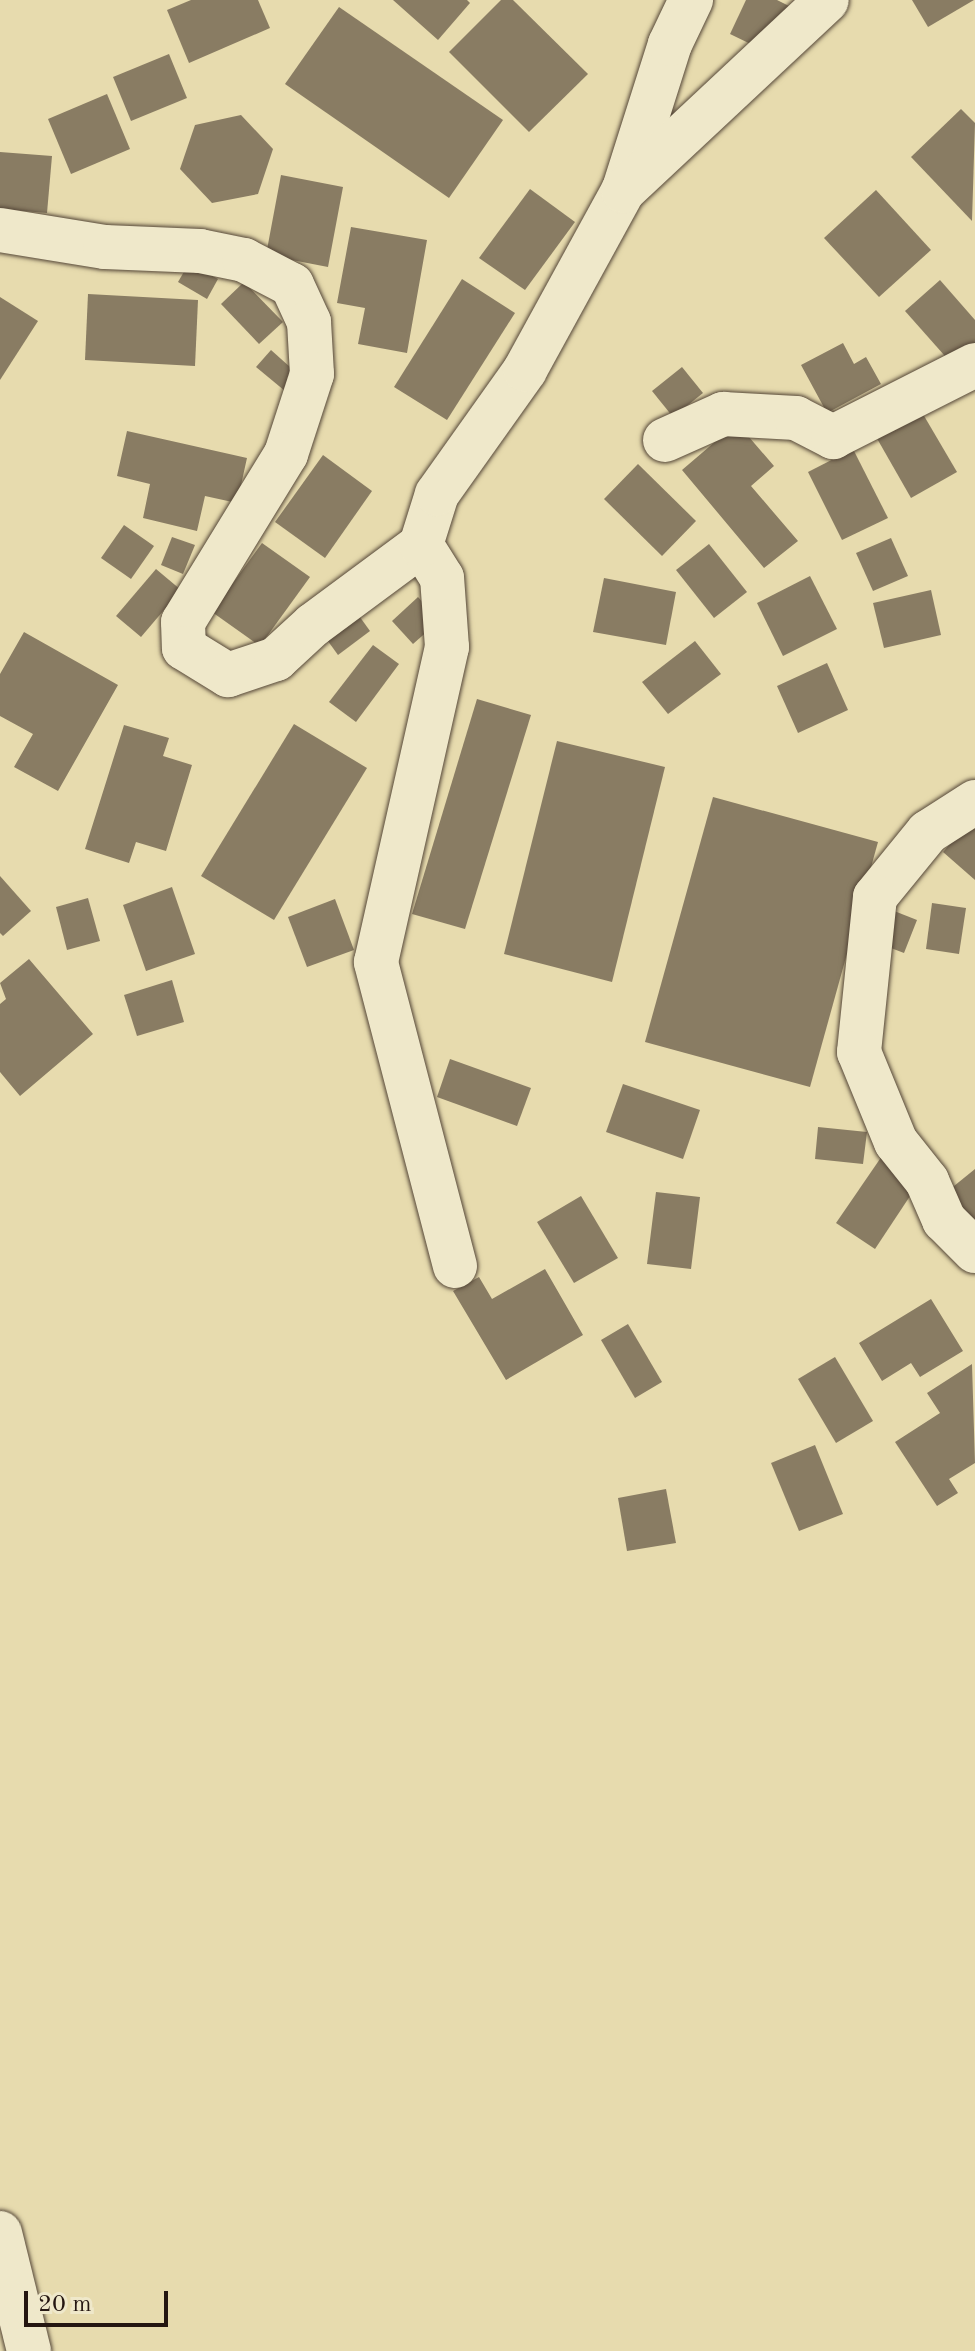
<!DOCTYPE html>
<html>
<head>
<meta charset="utf-8">
<style>
  body { margin:0 }
  #map { position:relative; width:975px; height:2351px; overflow:hidden; background:#e7dbae; font-family:"Old Standard TT",serif }
  div>[style] { position:absolute }
  .building>* { inset:0; background:#897c63 }
  .roads { filter:drop-shadow(0 0 2px #554738) drop-shadow(0 0 2px #554738) }
  .minor>* { height:44px; margin:-22px; padding:0 22px; transform-origin:22px; border-radius:22px; background:#efe8ca }
  span { translate:-50% -50%; white-space:nowrap; text-align:center; line-height:1.15; -webkit-text-stroke:6px #efe8ca; paint-order:stroke }
  .scale { position:absolute; left:24px; top:2291px; width:144px; height:36px; box-sizing:border-box; border:4px solid #241611; border-top:0; padding-left:10px; font-size:24px; line-height:28px; white-space:nowrap; color:#241611; -webkit-text-stroke:6px #efe8ca; paint-order:stroke }
</style>
</head>
<body>
<div id="map">
  <div class="building">
    <div style="clip-path:polygon(191px 0,258px 0,270px 28px,189px 63px,167px 10px)"></div>
    <div style="clip-path:polygon(393px 0,467px 0,470px 3px,438px 40px)"></div>
    <div style="clip-path:polygon(501px 0,513px 0,588px 74px,529px 132px,449px 52px)"></div>
    <div style="clip-path:polygon(746px 0,777px 0,789px 6px,767px 52px,730px 34px)"></div>
    <div style="clip-path:polygon(912px 0,974px 0,928px 27px)"></div>
    <div style="clip-path:polygon(339px 7px,503px 120px,449px 198px,285px 84px)"></div>
    <div style="clip-path:polygon(169px 54px,187px 98px,131px 121px,113px 77px)"></div>
    <div style="clip-path:polygon(107px 94px,130px 149px,71px 174px,48px 119px)"></div>
    <div style="clip-path:polygon(961px 109px,975px 123px,972px 221px,911px 157px)"></div>
    <div style="clip-path:polygon(241px 115px,273px 149px,258px 194px,212px 203px,180px 169px,195px 125px)"></div>
    <div style="clip-path:polygon(0 152px,52px 156px,47px 213px,0 209px)"></div>
    <div style="clip-path:polygon(281px 175px,343px 187px,328px 267px,266px 255px)"></div>
    <div style="clip-path:polygon(530px 189px,575px 222px,525px 290px,479px 258px)"></div>
    <div style="clip-path:polygon(876px 190px,931px 250px,879px 297px,824px 238px)"></div>
    <div style="clip-path:polygon(351px 227px,427px 240px,407px 353px,358px 344px,365px 308px,337px 303px)"></div>
    <div style="clip-path:polygon(189px 263px,218px 279px,207px 299px,178px 282px)"></div>
    <div style="clip-path:polygon(462px 279px,515px 313px,447px 420px,394px 387px)"></div>
    <div style="clip-path:polygon(940px 280px,975px 320px,975px 343px,952px 364px,905px 311px)"></div>
    <div style="clip-path:polygon(244px 282px,283px 322px,259px 344px,221px 304px)"></div>
    <div style="clip-path:polygon(88px 294px,198px 300px,195px 366px,85px 360px)"></div>
    <div style="clip-path:polygon(0 297px,38px 321px,0 380px)"></div>
    <div style="clip-path:polygon(843px 343px,854px 364px,866px 357px,881px 384px,827px 413px,801px 365px)"></div>
    <div style="clip-path:polygon(271px 350px,299px 375px,285px 391px,256px 367px)"></div>
    <div style="clip-path:polygon(682px 367px,703px 393px,673px 417px,652px 391px)"></div>
    <div style="clip-path:polygon(920px 409px,957px 472px,911px 498px,875px 435px)"></div>
    <div style="clip-path:polygon(737px 423px,774px 466px,751px 486px,798px 541px,764px 568px,682px 470px)"></div>
    <div style="clip-path:polygon(127px 431px,247px 458px,237px 503px,205px 496px,197px 531px,143px 518px,150px 484px,117px 476px)"></div>
    <div style="clip-path:polygon(853px 449px,888px 518px,842px 540px,808px 472px)"></div>
    <div style="clip-path:polygon(323px 455px,372px 491px,325px 558px,275px 522px)"></div>
    <div style="clip-path:polygon(638px 464px,696px 521px,662px 556px,604px 499px)"></div>
    <div style="clip-path:polygon(124px 525px,154px 546px,131px 579px,101px 558px)"></div>
    <div style="clip-path:polygon(172px 537px,195px 545px,183px 574px,161px 565px)"></div>
    <div style="clip-path:polygon(891px 538px,908px 576px,873px 591px,856px 553px)"></div>
    <div style="clip-path:polygon(262px 543px,310px 577px,260px 646px,212px 612px)"></div>
    <div style="clip-path:polygon(709px 544px,747px 592px,714px 618px,676px 570px)"></div>
    <div style="clip-path:polygon(156px 569px,181px 590px,141px 637px,116px 616px)"></div>
    <div style="clip-path:polygon(810px 576px,837px 629px,783px 656px,757px 603px)"></div>
    <div style="clip-path:polygon(604px 578px,676px 592px,666px 645px,593px 632px)"></div>
    <div style="clip-path:polygon(931px 590px,941px 635px,884px 648px,873px 603px)"></div>
    <div style="clip-path:polygon(418px 597px,439px 621px,413px 644px,392px 621px)"></div>
    <div style="clip-path:polygon(357px 613px,370px 631px,338px 655px,325px 637px)"></div>
    <div style="clip-path:polygon(24px 632px,118px 685px,58px 791px,14px 767px,33px 734px,0 716px,0 674px)"></div>
    <div style="clip-path:polygon(695px 641px,721px 674px,668px 714px,642px 682px)"></div>
    <div style="clip-path:polygon(373px 645px,399px 664px,356px 722px,329px 702px)"></div>
    <div style="clip-path:polygon(827px 663px,848px 710px,798px 733px,777px 686px)"></div>
    <div style="clip-path:polygon(477px 699px,531px 715px,465px 929px,412px 914px)"></div>
    <div style="clip-path:polygon(294px 724px,367px 768px,274px 920px,201px 876px)"></div>
    <div style="clip-path:polygon(124px 725px,169px 738px,163px 756px,192px 765px,166px 851px,136px 842px,129px 863px,85px 849px)"></div>
    <div style="clip-path:polygon(557px 741px,665px 767px,612px 982px,504px 954px)"></div>
    <div style="clip-path:polygon(713px 797px,878px 842px,810px 1087px,645px 1042px)"></div>
    <div style="clip-path:polygon(975px 815px,975px 880px,943px 852px)"></div>
    <div style="clip-path:polygon(0 876px,31px 911px,3px 936px,0 933px)"></div>
    <div style="clip-path:polygon(172px 887px,195px 954px,146px 971px,123px 905px)"></div>
    <div style="clip-path:polygon(88px 898px,100px 941px,67px 950px,56px 907px)"></div>
    <div style="clip-path:polygon(335px 899px,354px 950px,307px 967px,288px 917px)"></div>
    <div style="clip-path:polygon(932px 903px,966px 908px,959px 954px,926px 949px)"></div>
    <div style="clip-path:polygon(884px 907px,917px 920px,904px 953px,870px 940px)"></div>
    <div style="clip-path:polygon(29px 959px,93px 1034px,20px 1096px,0 1072px,0 1004px,6px 999px,0 983px)"></div>
    <div style="clip-path:polygon(172px 980px,184px 1022px,137px 1036px,124px 995px)"></div>
    <div style="clip-path:polygon(450px 1059px,531px 1088px,517px 1126px,437px 1097px)"></div>
    <div style="clip-path:polygon(623px 1084px,700px 1110px,683px 1159px,606px 1132px)"></div>
    <div style="clip-path:polygon(818px 1127px,867px 1132px,863px 1164px,815px 1159px)"></div>
    <div style="clip-path:polygon(882px 1156px,920px 1181px,875px 1249px,836px 1223px)"></div>
    <div style="clip-path:polygon(975px 1169px,975px 1224px,938px 1199px)"></div>
    <div style="clip-path:polygon(656px 1192px,700px 1197px,691px 1269px,647px 1264px)"></div>
    <div style="clip-path:polygon(581px 1196px,618px 1258px,574px 1283px,537px 1222px)"></div>
    <div style="clip-path:polygon(545px 1269px,583px 1335px,506px 1380px,453px 1291px,479px 1277px,492px 1299px)"></div>
    <div style="clip-path:polygon(931px 1299px,963px 1351px,920px 1377px,911px 1363px,882px 1381px,859px 1343px)"></div>
    <div style="clip-path:polygon(628px 1324px,662px 1382px,635px 1398px,601px 1340px)"></div>
    <div style="clip-path:polygon(835px 1357px,873px 1421px,836px 1443px,798px 1379px)"></div>
    <div style="clip-path:polygon(972px 1364px,975px 1463px,949px 1479px,958px 1493px,937px 1506px,895px 1442px,940px 1413px,927px 1393px)"></div>
    <div style="clip-path:polygon(815px 1445px,843px 1514px,799px 1531px,771px 1463px)"></div>
    <div style="clip-path:polygon(666px 1489px,676px 1543px,627px 1551px,618px 1498px)"></div>
  </div>
  <div class="roads">
    <div class="minor">
      <div style="left:624px;top:189px;width:152px;rotate:-72.4deg"></div>
      <div style="left:670px;top:44px;width:49px;rotate:-64.5deg"></div>
      <div style="left:0;top:230px;width:106px;rotate:9.2deg"></div>
      <div style="left:105px;top:247px;width:95px;rotate:2.4deg"></div>
      <div style="left:200px;top:251px;width:45px;rotate:11.6deg"></div>
      <div style="left:244px;top:260px;width:54px;rotate:27.5deg"></div>
      <div style="left:292px;top:285px;width:41px;rotate:65.3deg"></div>
      <div style="left:309px;top:322px;width:52px;rotate:86.7deg"></div>
      <div style="left:312px;top:374px;width:84px;rotate:108deg"></div>
      <div style="left:286px;top:454px;width:197px;rotate:121.5deg"></div>
      <div style="left:183px;top:622px;width:26px;rotate:88deg"></div>
      <div style="left:184px;top:648px;width:52px;rotate:31.5deg"></div>
      <div style="left:228px;top:675px;width:51px;rotate:-18.4deg"></div>
      <div style="left:276px;top:659px;width:50px;rotate:-42.6deg"></div>
      <div style="left:313px;top:625px;width:134px;rotate:-36.5deg"></div>
      <div style="left:665px;top:440px;width:64px;rotate:-24.1deg"></div>
      <div style="left:723px;top:414px;width:73px;rotate:3.1deg"></div>
      <div style="left:796px;top:418px;width:42px;rotate:27.2deg"></div>
      <div style="left:833px;top:437px;width:159px;rotate:-26.9deg"></div>
      <div style="left:975px;top:802px;width:56px;rotate:147.4deg"></div>
      <div style="left:928px;top:832px;width:84px;rotate:129.2deg"></div>
      <div style="left:875px;top:897px;width:156px;rotate:95.9deg"></div>
      <div style="left:859px;top:1052px;width:97px;rotate:67.7deg"></div>
      <div style="left:896px;top:1142px;width:50px;rotate:51.5deg"></div>
      <div style="left:927px;top:1181px;width:43px;rotate:66.4deg"></div>
      <div style="left:944px;top:1220px;width:44px;rotate:45deg"></div>
      <div style="left:455px;top:1266px;width:314px;rotate:-104.6deg"></div>
      <div style="left:376px;top:962px;width:323px;rotate:-77.3deg"></div>
      <div style="left:447px;top:647px;width:69px;rotate:-94.1deg"></div>
      <div style="left:442px;top:578px;width:39px;rotate:-122deg"></div>
      <div style="left:421px;top:545px;width:53px;rotate:-72.6deg"></div>
      <div style="left:437px;top:494px;width:152px;rotate:-54.6deg"></div>
      <div style="left:525px;top:370px;width:204px;rotate:-61.3deg"></div>
      <div style="left:623px;top:191px;width:279px;rotate:-43.1deg"></div>
      <div style="left:0;top:2233px;width:122px;rotate:76.2deg"></div>
    </div>
  </div>
  <div class="scale">20 m</div>
</div>
</body>
</html>
